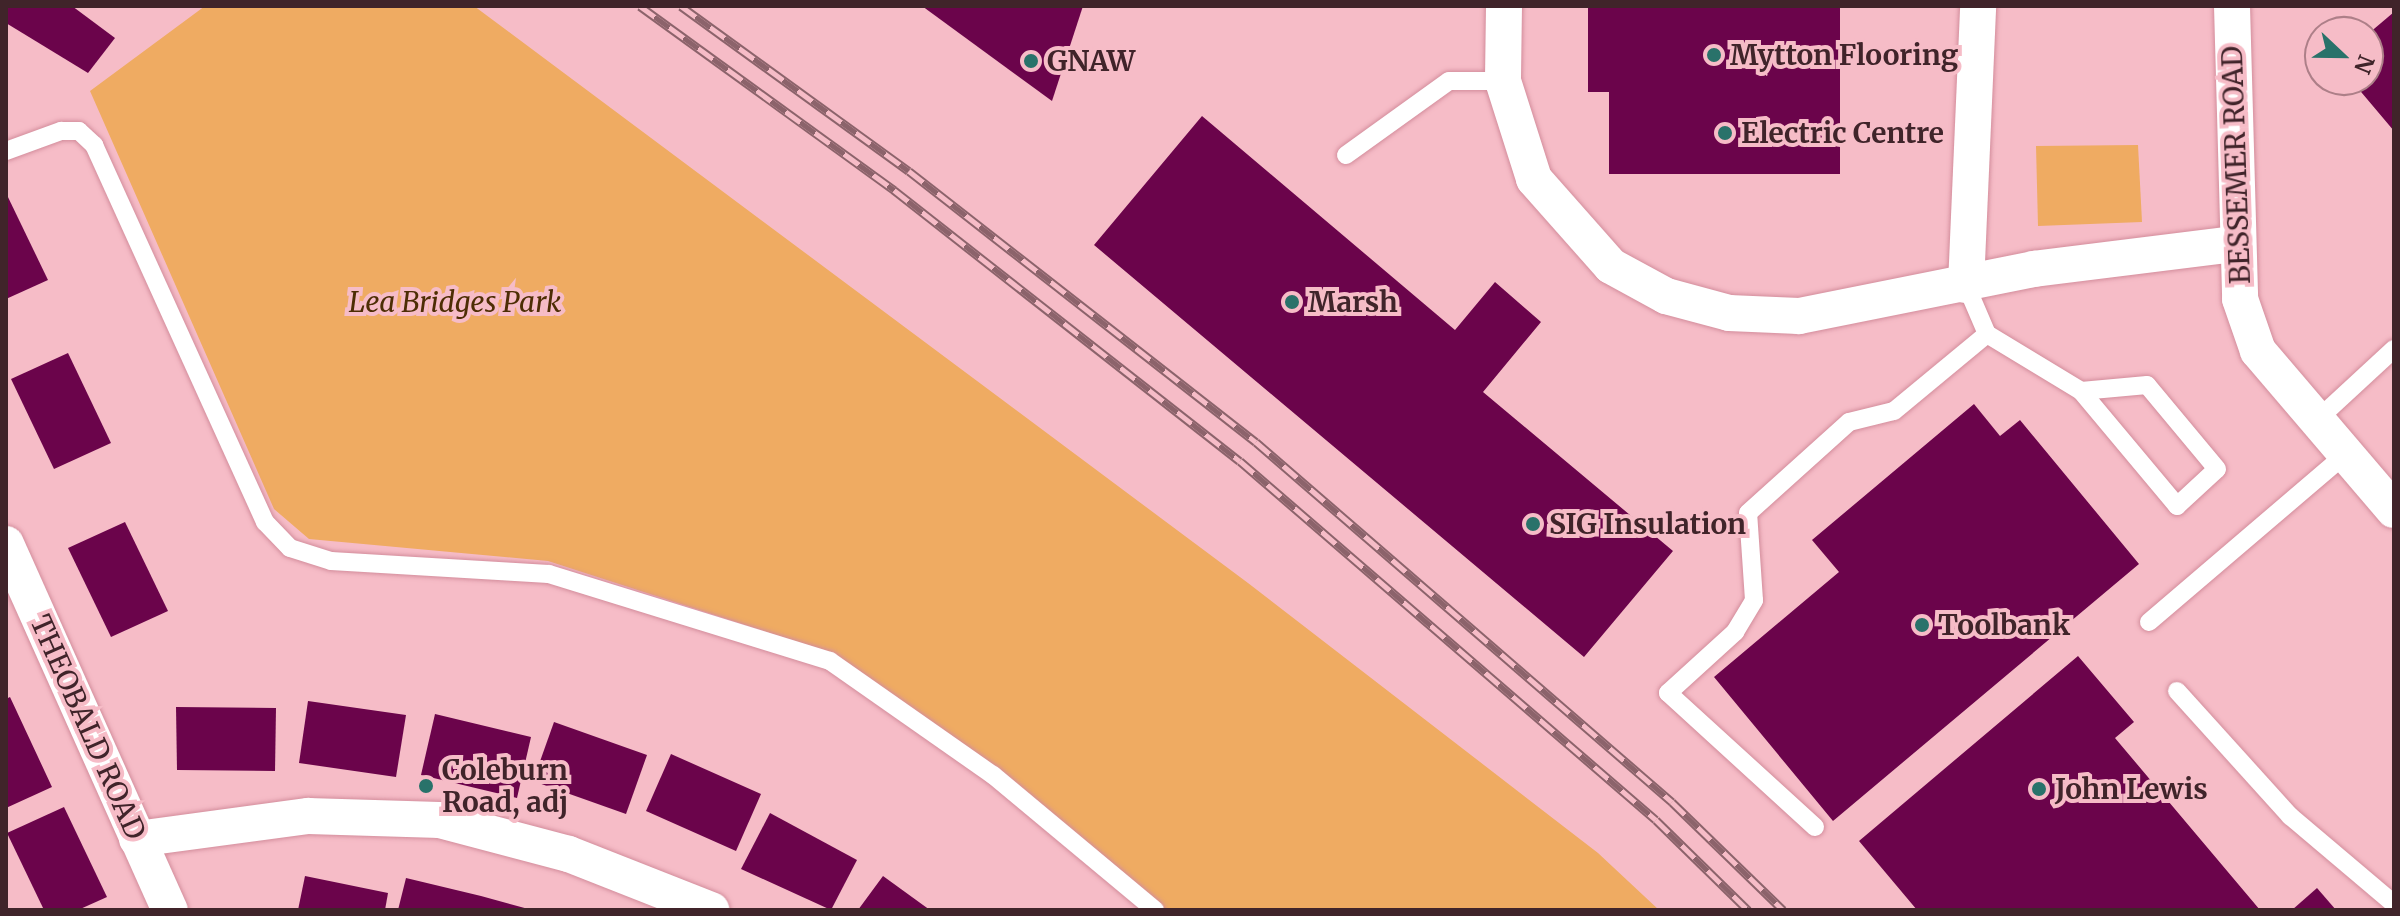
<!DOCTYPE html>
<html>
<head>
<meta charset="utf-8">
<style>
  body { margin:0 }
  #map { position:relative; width:2400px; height:916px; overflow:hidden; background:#f6bcc7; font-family:Merriweather,serif }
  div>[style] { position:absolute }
  .green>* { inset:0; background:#efab62 }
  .building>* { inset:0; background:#6b044b }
  .roads { filter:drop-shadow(0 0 2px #d38d9c) drop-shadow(0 0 2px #d38d9c) }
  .lane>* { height:18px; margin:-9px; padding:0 9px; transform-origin:9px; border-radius:9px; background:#fff }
  .street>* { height:36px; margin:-18px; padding:0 18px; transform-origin:18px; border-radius:18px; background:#fff }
  .rail>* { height:9px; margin-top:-4.5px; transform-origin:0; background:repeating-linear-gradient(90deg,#f6bcc7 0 18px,#8c636b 0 36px); box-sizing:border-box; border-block:2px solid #8c636b }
  .dots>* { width:22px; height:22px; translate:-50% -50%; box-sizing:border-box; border:4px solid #f6bcc7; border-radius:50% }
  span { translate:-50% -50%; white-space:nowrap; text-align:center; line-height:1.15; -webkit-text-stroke:8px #f6bcc7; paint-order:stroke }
  .poi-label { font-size:28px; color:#40242a; font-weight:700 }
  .left { translate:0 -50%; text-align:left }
  .street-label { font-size:28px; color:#40242a }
  .park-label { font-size:28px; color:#4d2d04; font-style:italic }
  .frame { position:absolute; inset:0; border:8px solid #40242a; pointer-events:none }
  .north { position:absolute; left:2304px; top:16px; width:80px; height:80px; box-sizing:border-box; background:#f6bcc7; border:2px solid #ad7f88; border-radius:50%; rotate:112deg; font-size:22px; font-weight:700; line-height:32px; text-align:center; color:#40242a }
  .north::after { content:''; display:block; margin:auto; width:28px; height:36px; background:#29726a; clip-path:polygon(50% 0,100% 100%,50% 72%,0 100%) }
</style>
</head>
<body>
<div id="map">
  <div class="green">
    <div style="clip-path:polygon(205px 6px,474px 6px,1248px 583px,1598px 853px,1659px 910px,1159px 910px,813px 647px,548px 561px,309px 539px,274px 509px,90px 91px)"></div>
    <div style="clip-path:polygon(2138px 145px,2142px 222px,2038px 226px,2036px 146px)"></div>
  </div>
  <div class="building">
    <div style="clip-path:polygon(6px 6px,72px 6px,115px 38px,88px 73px,6px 23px)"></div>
    <div style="clip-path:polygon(922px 6px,1083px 6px,1052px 101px)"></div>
    <div style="clip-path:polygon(1588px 6px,1840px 6px,1840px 174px,1609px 174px,1609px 92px,1588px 92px)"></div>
    <div style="clip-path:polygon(2394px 12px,2394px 131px,2351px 80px,2368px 80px,2368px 34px)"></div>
    <div style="clip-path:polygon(1202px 116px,1455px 330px,1495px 282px,1541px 322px,1483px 392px,1673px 551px,1584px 657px,1094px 245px)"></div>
    <div style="clip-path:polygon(6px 193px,48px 280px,6px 299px)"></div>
    <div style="clip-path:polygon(68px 353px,111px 443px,54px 469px,11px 379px)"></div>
    <div style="clip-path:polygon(1974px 404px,2000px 436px,2020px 420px,2139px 564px,1833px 821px,1714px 677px,1839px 572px,1812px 540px)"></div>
    <div style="clip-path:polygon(125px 522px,168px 611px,111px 637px,68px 548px)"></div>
    <div style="clip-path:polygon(2078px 656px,2134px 722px,2115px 738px,2260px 910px,1917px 910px,1859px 841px)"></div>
    <div style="clip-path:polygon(10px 697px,52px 787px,6px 808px,6px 699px)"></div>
    <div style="clip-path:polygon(308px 701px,406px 715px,396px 777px,299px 763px)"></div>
    <div style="clip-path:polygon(176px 707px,276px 708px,275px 771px,177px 770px)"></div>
    <div style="clip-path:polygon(435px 714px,531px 737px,517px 798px,421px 775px)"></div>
    <div style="clip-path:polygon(554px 722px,647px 755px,626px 814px,533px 781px)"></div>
    <div style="clip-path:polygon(671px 754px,761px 794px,736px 851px,646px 811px)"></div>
    <div style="clip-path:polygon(64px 807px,107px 897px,78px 910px,44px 910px,7px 833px)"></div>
    <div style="clip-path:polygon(770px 813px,857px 860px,831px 910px,741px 869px)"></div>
    <div style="clip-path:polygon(305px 876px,388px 893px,385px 910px,298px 910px)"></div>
    <div style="clip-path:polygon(883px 876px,923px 905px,930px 910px,858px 910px)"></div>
    <div style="clip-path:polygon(406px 878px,481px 896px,532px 910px,398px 910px)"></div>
    <div style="clip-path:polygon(2317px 888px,2336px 910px,2292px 910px)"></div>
  </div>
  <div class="roads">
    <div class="lane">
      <div style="left:6px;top:151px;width:59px;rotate:-20deg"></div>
      <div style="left:61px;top:131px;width:18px"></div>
      <div style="left:79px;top:131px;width:21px;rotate:43deg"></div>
      <div style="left:94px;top:145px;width:414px;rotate:65.6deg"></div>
      <div style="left:265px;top:522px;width:36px;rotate:46deg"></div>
      <div style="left:290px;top:548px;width:43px;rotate:17.6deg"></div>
      <div style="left:331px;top:561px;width:218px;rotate:3.4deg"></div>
      <div style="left:549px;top:574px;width:294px;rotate:17.2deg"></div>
      <div style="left:830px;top:661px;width:199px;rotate:35deg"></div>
      <div style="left:993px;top:775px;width:211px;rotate:39.8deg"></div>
      <div style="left:1346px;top:155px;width:127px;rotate:-35.7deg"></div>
      <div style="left:1449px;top:81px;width:54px"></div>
      <div style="left:1966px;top:285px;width:53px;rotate:66.8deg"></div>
      <div style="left:1987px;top:334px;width:110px;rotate:31.2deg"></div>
      <div style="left:2081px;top:391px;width:150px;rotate:50.1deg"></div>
      <div style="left:2177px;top:506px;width:54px;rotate:-42.8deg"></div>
      <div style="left:2217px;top:469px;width:109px;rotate:-129.8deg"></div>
      <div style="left:2147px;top:385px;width:66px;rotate:174.8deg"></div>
      <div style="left:2317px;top:420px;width:105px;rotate:-42.7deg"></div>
      <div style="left:2149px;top:622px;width:259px;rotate:-40.5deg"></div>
      <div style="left:2177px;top:691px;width:169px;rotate:47.9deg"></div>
      <div style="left:2290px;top:816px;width:136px;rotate:40.2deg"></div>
      <div style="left:1815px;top:827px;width:199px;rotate:-137.6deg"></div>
      <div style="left:1668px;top:693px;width:91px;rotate:-42.3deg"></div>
      <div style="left:1735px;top:632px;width:37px;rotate:-59deg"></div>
      <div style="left:1754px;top:600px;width:87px;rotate:-93.9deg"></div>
      <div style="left:1748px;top:513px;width:136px;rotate:-42deg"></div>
      <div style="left:1849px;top:422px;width:46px;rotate:-13.7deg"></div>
      <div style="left:1894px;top:411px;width:121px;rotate:-39.6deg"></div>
    </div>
    <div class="street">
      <div style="left:1504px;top:6px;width:75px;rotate:90.8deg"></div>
      <div style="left:1503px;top:81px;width:103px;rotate:72.4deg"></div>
      <div style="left:1534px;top:179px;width:116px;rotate:48.5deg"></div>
      <div style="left:1611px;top:266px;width:63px;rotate:28.6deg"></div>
      <div style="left:1666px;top:296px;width:65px;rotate:15.1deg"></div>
      <div style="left:1729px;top:313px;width:70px;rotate:2.5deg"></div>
      <div style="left:1799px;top:316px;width:240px;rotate:-11.3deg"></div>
      <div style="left:2034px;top:269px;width:203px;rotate:-7.1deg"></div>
      <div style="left:2232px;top:6px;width:293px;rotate:88.4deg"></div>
      <div style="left:2240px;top:299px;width:55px;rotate:70.9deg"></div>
      <div style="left:2258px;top:351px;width:209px;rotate:49.5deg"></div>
      <div style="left:1966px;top:285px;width:279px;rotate:-87.5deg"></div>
      <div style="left:6px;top:544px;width:401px;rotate:65.9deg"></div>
      <div style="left:137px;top:839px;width:173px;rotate:-7.7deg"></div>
      <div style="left:308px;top:816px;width:132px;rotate:1.7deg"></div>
      <div style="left:440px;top:820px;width:133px;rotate:14.8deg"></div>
      <div style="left:569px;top:854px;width:153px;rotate:21.5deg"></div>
    </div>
  </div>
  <div class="rail">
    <div style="left:640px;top:6px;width:314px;rotate:35.9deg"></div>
    <div style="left:894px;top:190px;width:439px;rotate:38.1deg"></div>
    <div style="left:1240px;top:461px;width:549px;rotate:40.79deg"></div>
    <div style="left:1656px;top:820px;width:129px;rotate:44.4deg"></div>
    <div style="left:681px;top:6px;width:281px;rotate:35.9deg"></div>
    <div style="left:909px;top:171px;width:440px;rotate:38deg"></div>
    <div style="left:1256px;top:442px;width:550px;rotate:40.87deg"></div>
    <div style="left:1672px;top:802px;width:155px;rotate:44.2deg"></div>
  </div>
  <div class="dots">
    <div style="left:1714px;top:55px;background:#29726a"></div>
    <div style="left:1031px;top:61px;background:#29726a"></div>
    <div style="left:1725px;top:133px;background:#29726a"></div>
    <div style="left:1292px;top:302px;background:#29726a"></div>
    <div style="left:1533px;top:524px;background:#29726a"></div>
    <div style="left:1922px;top:625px;background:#29726a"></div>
    <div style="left:426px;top:786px;background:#29726a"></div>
    <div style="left:2039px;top:789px;background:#29726a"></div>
  </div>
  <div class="poi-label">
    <span class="left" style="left:1730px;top:55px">Mytton Flooring</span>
    <span class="left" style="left:1047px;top:61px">GNAW</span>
    <span class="left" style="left:1741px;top:133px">Electric Centre</span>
    <span class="left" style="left:1308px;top:302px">Marsh</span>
    <span class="left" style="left:1549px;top:524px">SIG Insulation</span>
    <span class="left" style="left:1938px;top:625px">Toolbank</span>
    <span class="left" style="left:442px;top:786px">Coleburn<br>Road, adj</span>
    <span class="left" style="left:2055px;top:789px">John Lewis</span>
  </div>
  <div class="street-label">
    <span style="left:2236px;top:165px;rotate:-92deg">BESSEMER ROAD</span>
    <span style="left:88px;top:727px;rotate:66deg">THEOBALD ROAD</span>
  </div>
  <div class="park-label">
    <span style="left:455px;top:302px">Lea Bridges Park</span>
  </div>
  <div class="frame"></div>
  <div class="north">N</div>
</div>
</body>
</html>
